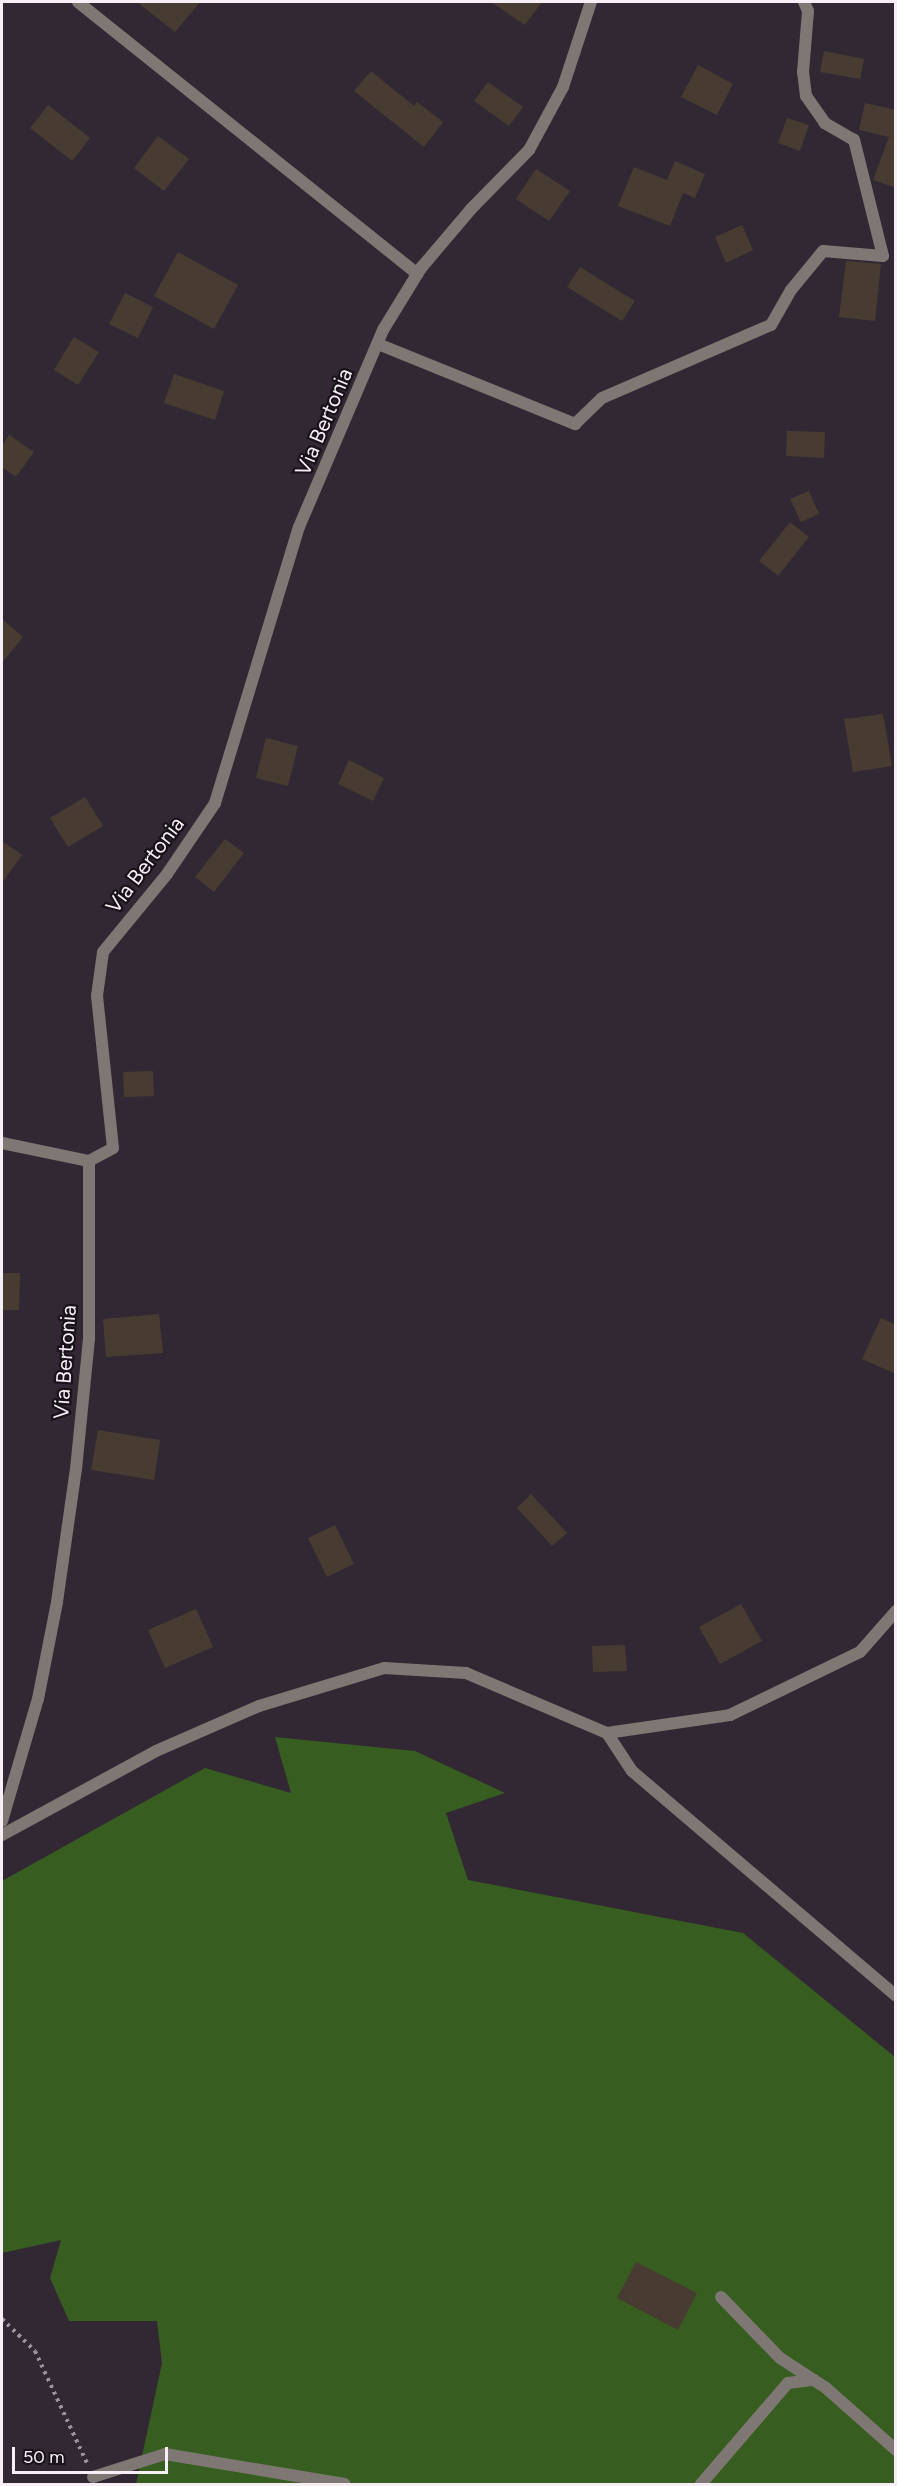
<!DOCTYPE html>
<html>
<head>
<meta charset="utf-8">
<style>
  body { margin:0 }
  #map { position:relative; width:897px; height:2486px; overflow:hidden; background:#322833; font-family:Figtree,sans-serif }
  div>[style] { position:absolute }
  .green>* { inset:0; background:#385d20 }
  .building>* { inset:0; background:#483c32 }
  .path>* { height:4px; margin-top:-2px; transform-origin:0; background:repeating-linear-gradient(90deg,#9b939c 0 3px,transparent 0 7.5px) }
  .minor>* { height:12px; margin:-6px; padding:0 6px; transform-origin:6px; border-radius:6px; background:#7f7774 }
  span { translate:-50% -50%; white-space:nowrap; text-align:center; line-height:1.15; -webkit-text-stroke:4.5px #171318; paint-order:stroke }
  .street-label { font-size:21px; color:#f6eff6 }
  .frame { position:absolute; inset:0; border:3px solid #f6eff6; pointer-events:none }
  .scale { position:absolute; left:12px; top:2447px; width:156px; height:27px; box-sizing:border-box; border:3px solid #f6eff6; border-top:0; padding-left:8px; font-size:18px; line-height:21px; white-space:nowrap; color:#f6eff6; -webkit-text-stroke:4px #171318; paint-order:stroke }
</style>
</head>
<body>
<div id="map">
  <div class="green">
    <div style="clip-path:polygon(275px 1737px,415px 1751px,505px 1793px,446px 1813px,468px 1880px,743px 1933px,895px 2057px,895px 2484px,136px 2484px,162px 2363px,157px 2321px,69px 2321px,50px 2278px,61px 2240px,2px 2253px,2px 1881px,205px 1768px,291px 1793px)"></div>
  </div>
  <div class="building">
    <div style="clip-path:polygon(137px 2px,200px 2px,175px 32px)"></div>
    <div style="clip-path:polygon(491px 2px,542px 2px,525px 25px)"></div>
    <div style="clip-path:polygon(824px 51px,864px 59px,860px 79px,820px 72px)"></div>
    <div style="clip-path:polygon(698px 65px,733px 84px,717px 115px,681px 97px)"></div>
    <div style="clip-path:polygon(371px 71px,414px 106px,417px 102px,443px 122px,424px 147px,354px 91px)"></div>
    <div style="clip-path:polygon(488px 82px,523px 107px,509px 126px,474px 101px)"></div>
    <div style="clip-path:polygon(865px 103px,896px 110px,896px 188px,873px 180px,889px 137px,859px 130px)"></div>
    <div style="clip-path:polygon(48px 105px,90px 138px,72px 161px,30px 128px)"></div>
    <div style="clip-path:polygon(787px 118px,809px 125px,800px 151px,778px 143px)"></div>
    <div style="clip-path:polygon(158px 136px,189px 159px,164px 191px,134px 168px)"></div>
    <div style="clip-path:polygon(675px 161px,705px 174px,695px 198px,683px 193px,670px 226px,618px 206px,634px 167px,667px 180px)"></div>
    <div style="clip-path:polygon(536px 169px,570px 191px,549px 221px,516px 199px)"></div>
    <div style="clip-path:polygon(742px 225px,753px 250px,726px 263px,715px 237px)"></div>
    <div style="clip-path:polygon(178px 252px,238px 285px,214px 329px,154px 296px)"></div>
    <div style="clip-path:polygon(846px 261px,881px 264px,875px 321px,839px 317px)"></div>
    <div style="clip-path:polygon(580px 267px,635px 301px,622px 321px,567px 287px)"></div>
    <div style="clip-path:polygon(125px 293px,153px 307px,138px 338px,109px 324px)"></div>
    <div style="clip-path:polygon(74px 337px,99px 352px,78px 385px,54px 370px)"></div>
    <div style="clip-path:polygon(174px 374px,224px 391px,215px 420px,164px 403px)"></div>
    <div style="clip-path:polygon(787px 431px,825px 432px,824px 458px,786px 456px)"></div>
    <div style="clip-path:polygon(9px 435px,34px 452px,16px 477px,2px 467px,2px 446px)"></div>
    <div style="clip-path:polygon(809px 491px,819px 514px,801px 522px,790px 499px)"></div>
    <div style="clip-path:polygon(790px 522px,809px 537px,778px 576px,759px 561px)"></div>
    <div style="clip-path:polygon(2px 619px,23px 637px,2px 663px)"></div>
    <div style="clip-path:polygon(883px 714px,892px 766px,853px 772px,844px 719px)"></div>
    <div style="clip-path:polygon(266px 738px,298px 746px,288px 786px,256px 778px)"></div>
    <div style="clip-path:polygon(349px 760px,384px 778px,373px 801px,338px 784px)"></div>
    <div style="clip-path:polygon(85px 797px,103px 826px,68px 847px,50px 818px)"></div>
    <div style="clip-path:polygon(225px 839px,244px 853px,214px 892px,195px 877px)"></div>
    <div style="clip-path:polygon(2px 841px,22px 855px,2px 883px)"></div>
    <div style="clip-path:polygon(153px 1071px,154px 1096px,124px 1097px,123px 1072px)"></div>
    <div style="clip-path:polygon(2px 1273px,20px 1273px,19px 1310px,2px 1310px)"></div>
    <div style="clip-path:polygon(159px 1314px,163px 1353px,106px 1357px,103px 1319px)"></div>
    <div style="clip-path:polygon(881px 1318px,896px 1325px,896px 1374px,862px 1359px)"></div>
    <div style="clip-path:polygon(98px 1430px,160px 1440px,154px 1480px,91px 1470px)"></div>
    <div style="clip-path:polygon(531px 1494px,567px 1533px,552px 1546px,517px 1508px)"></div>
    <div style="clip-path:polygon(335px 1525px,354px 1564px,327px 1577px,308px 1538px)"></div>
    <div style="clip-path:polygon(741px 1604px,762px 1641px,720px 1664px,699px 1627px)"></div>
    <div style="clip-path:polygon(196px 1609px,213px 1647px,165px 1668px,148px 1630px)"></div>
    <div style="clip-path:polygon(625px 1645px,627px 1671px,593px 1672px,592px 1646px)"></div>
    <div style="clip-path:polygon(636px 2262px,697px 2293px,678px 2330px,617px 2298px)"></div>
  </div>
  <div class="path">
    <div style="left:2px;top:2319px;width:46px;rotate:44.1deg"></div>
    <div style="left:35px;top:2351px;width:123px;rotate:65.1deg"></div>
  </div>
  <div class="minor">
    <div style="left:78px;top:2px;width:435px;rotate:38.7deg"></div>
    <div style="left:378px;top:344px;width:213px;rotate:22.1deg"></div>
    <div style="left:575px;top:424px;width:37px;rotate:-44deg"></div>
    <div style="left:602px;top:398px;width:184px;rotate:-23.4deg"></div>
    <div style="left:771px;top:325px;width:40px;rotate:-60.3deg"></div>
    <div style="left:791px;top:290px;width:50px;rotate:-50.6deg"></div>
    <div style="left:823px;top:251px;width:60px;rotate:4.8deg"></div>
    <div style="left:883px;top:256px;width:120px;rotate:-104deg"></div>
    <div style="left:854px;top:140px;width:34px;rotate:-150deg"></div>
    <div style="left:825px;top:123px;width:33px;rotate:-125deg"></div>
    <div style="left:806px;top:96px;width:24px;rotate:-97deg"></div>
    <div style="left:803px;top:72px;width:61px;rotate:-85.3deg"></div>
    <div style="left:808px;top:11px;width:10px;rotate:-114deg"></div>
    <div style="left:2px;top:1143px;width:89px;rotate:11.7deg"></div>
    <div style="left:607px;top:1733px;width:124px;rotate:-8.3deg"></div>
    <div style="left:730px;top:1715px;width:144px;rotate:-25.9deg"></div>
    <div style="left:860px;top:1652px;width:55px;rotate:-48.7deg"></div>
    <div style="left:2px;top:1821px;width:127px;rotate:-73.6deg"></div>
    <div style="left:38px;top:1699px;width:99px;rotate:-78.9deg"></div>
    <div style="left:57px;top:1602px;width:134px;rotate:-81.9deg"></div>
    <div style="left:76px;top:1469px;width:131px;rotate:-84.3deg"></div>
    <div style="left:89px;top:1339px;width:178px;rotate:-90deg"></div>
    <div style="left:89px;top:1161px;width:27px;rotate:-28deg"></div>
    <div style="left:113px;top:1148px;width:153px;rotate:-96deg"></div>
    <div style="left:97px;top:996px;width:44px;rotate:-82.2deg"></div>
    <div style="left:103px;top:952px;width:101px;rotate:-50.6deg"></div>
    <div style="left:167px;top:874px;width:86px;rotate:-55.9deg"></div>
    <div style="left:215px;top:803px;width:288px;rotate:-73.1deg"></div>
    <div style="left:299px;top:527px;width:214px;rotate:-66.9deg"></div>
    <div style="left:383px;top:330px;width:73px;rotate:-58.5deg"></div>
    <div style="left:421px;top:268px;width:77px;rotate:-49.7deg"></div>
    <div style="left:471px;top:209px;width:83px;rotate:-45.5deg"></div>
    <div style="left:529px;top:150px;width:72px;rotate:-61.6deg"></div>
    <div style="left:563px;top:87px;width:89px;rotate:-71.8deg"></div>
    <div style="left:2px;top:1835px;width:175px;rotate:-28.6deg"></div>
    <div style="left:156px;top:1751px;width:112px;rotate:-23.6deg"></div>
    <div style="left:259px;top:1706px;width:131px;rotate:-16.9deg"></div>
    <div style="left:384px;top:1668px;width:82px;rotate:3.5deg"></div>
    <div style="left:466px;top:1673px;width:153px;rotate:23.1deg"></div>
    <div style="left:607px;top:1733px;width:45px;rotate:56.7deg"></div>
    <div style="left:632px;top:1771px;width:347px;rotate:40.4deg"></div>
    <div style="left:721px;top:2297px;width:85px;rotate:46deg"></div>
    <div style="left:780px;top:2358px;width:55px;rotate:33.1deg"></div>
    <div style="left:826px;top:2388px;width:94px;rotate:41.5deg"></div>
    <div style="left:93px;top:2477px;width:76px;rotate:-17.7deg"></div>
    <div style="left:165px;top:2454px;width:182px;rotate:9.5deg"></div>
    <div style="left:701px;top:2484px;width:133px;rotate:-49.3deg"></div>
    <div style="left:788px;top:2383px;width:26px;rotate:-7deg"></div>
  </div>
  <div class="street-label">
    <span style="left:324px;top:422px;rotate:-67deg">Via Bertonia</span>
    <span style="left:145px;top:865px;rotate:-53deg">Via Bertonia</span>
    <span style="left:65px;top:1362px;rotate:-86deg">Via Bertonia</span>
  </div>
  <div class="frame"></div>
  <div class="scale">50 m</div>
</div>
</body>
</html>
